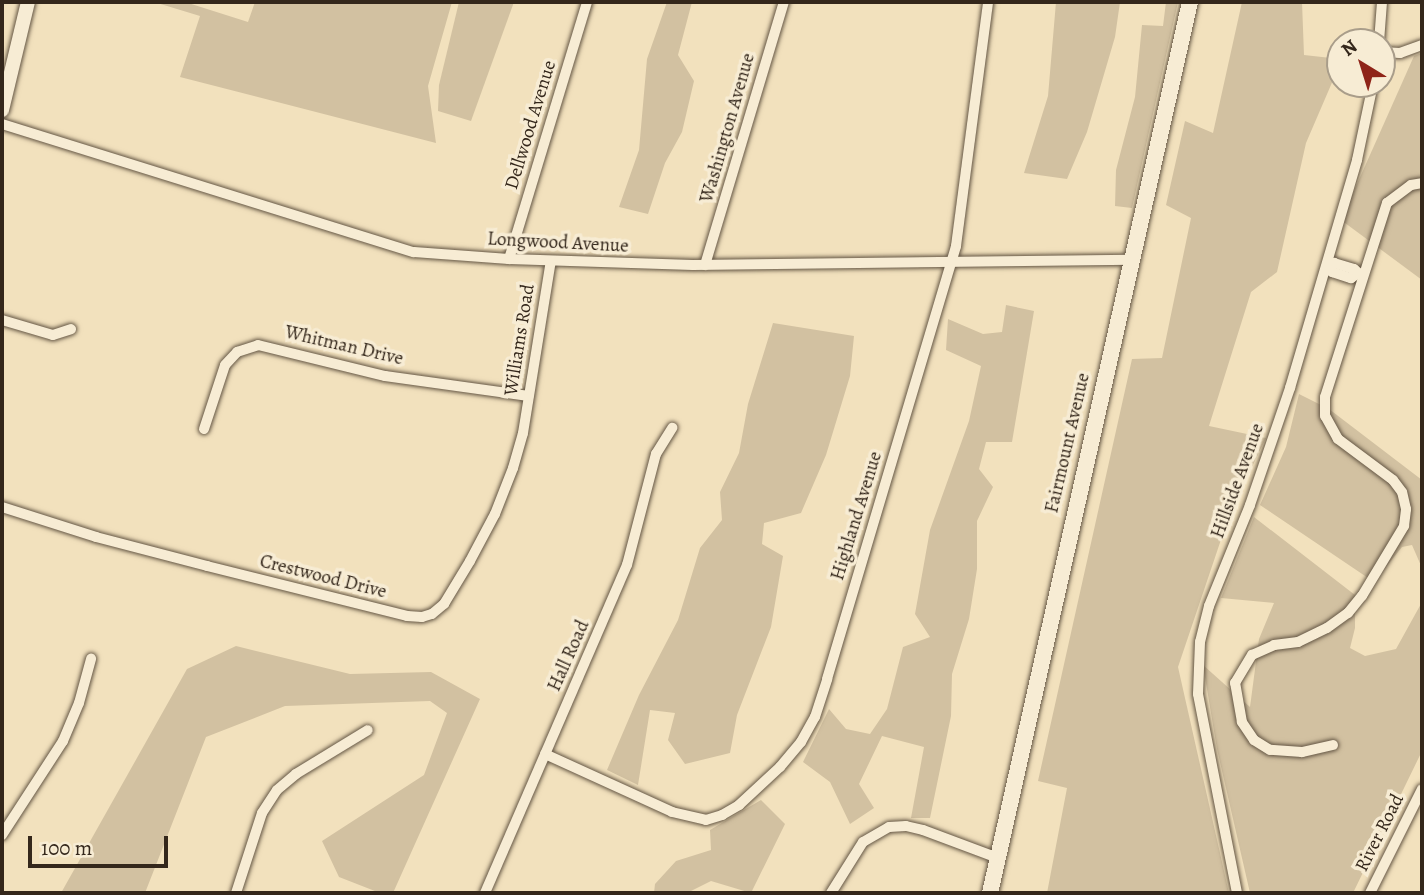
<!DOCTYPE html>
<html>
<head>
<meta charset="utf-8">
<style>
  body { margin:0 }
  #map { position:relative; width:1424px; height:895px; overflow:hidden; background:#f2e1bd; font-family:Alegreya,serif }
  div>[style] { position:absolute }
  .green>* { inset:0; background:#d2c1a1 }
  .roads { filter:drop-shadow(0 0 2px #645644) drop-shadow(0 0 2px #645644) }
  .minor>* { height:10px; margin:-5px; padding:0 5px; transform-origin:5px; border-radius:5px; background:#f7ecd4 }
  .tertiary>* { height:14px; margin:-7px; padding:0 7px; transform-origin:7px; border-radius:7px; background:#f7ecd4 }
  .secondary>* { height:16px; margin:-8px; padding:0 8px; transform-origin:8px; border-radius:8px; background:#f7ecd4 }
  span { translate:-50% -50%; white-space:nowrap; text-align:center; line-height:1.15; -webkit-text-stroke:7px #f7ecd4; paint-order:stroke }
  .street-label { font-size:19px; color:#34271b }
  .frame { position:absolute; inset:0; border:4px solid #34271b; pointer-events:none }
  .north { position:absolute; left:1326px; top:28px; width:70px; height:70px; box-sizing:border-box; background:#f7ecd4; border:2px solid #a99d8a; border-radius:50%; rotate:322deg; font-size:19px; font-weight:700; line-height:28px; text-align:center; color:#34271b }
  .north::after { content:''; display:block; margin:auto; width:24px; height:32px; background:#8f2418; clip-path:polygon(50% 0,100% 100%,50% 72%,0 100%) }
  .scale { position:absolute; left:28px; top:836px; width:140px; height:32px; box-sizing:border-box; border:4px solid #34271b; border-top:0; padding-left:9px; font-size:21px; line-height:24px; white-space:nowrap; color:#34271b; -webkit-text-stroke:5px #f7ecd4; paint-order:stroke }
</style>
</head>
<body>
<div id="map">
  <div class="green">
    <div style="clip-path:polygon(154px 2px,185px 2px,248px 22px,255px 2px,452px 2px,428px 86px,436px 143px,180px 77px,200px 16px)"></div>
    <div style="clip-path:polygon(459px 2px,514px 2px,471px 121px,438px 111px,439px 85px)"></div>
    <div style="clip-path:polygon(667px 2px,692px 2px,678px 55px,694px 81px,682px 132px,665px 163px,648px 214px,619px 207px,639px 150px,647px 59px)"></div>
    <div style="clip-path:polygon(1056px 2px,1120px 2px,1115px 37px,1087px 132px,1067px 179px,1024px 173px,1048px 96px)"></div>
    <div style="clip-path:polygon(1166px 2px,1178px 2px,1132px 208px,1115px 206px,1116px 170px,1135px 97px,1142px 25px,1163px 26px)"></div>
    <div style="clip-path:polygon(1242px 2px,1302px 2px,1304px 55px,1340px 59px,1340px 64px,1306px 143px,1277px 272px,1251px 292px,1209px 426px,1266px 438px,1231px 510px,1178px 667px,1229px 893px,1047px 893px,1067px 788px,1038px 781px,1132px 359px,1162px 358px,1191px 218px,1166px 205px,1185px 121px,1213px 133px)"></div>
    <div style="clip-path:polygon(1422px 53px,1422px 280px,1341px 220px,1414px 56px)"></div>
    <div style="clip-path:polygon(1006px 305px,1034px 311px,1012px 442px,986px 442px,979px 469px,993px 487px,977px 521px,977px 569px,969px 619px,952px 674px,951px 716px,930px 818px,911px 818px,924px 747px,882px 736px,859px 784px,874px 808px,850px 824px,830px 782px,803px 762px,829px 709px,846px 729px,870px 734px,887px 709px,903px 647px,930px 637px,915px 614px,930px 530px,969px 421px,981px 366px,946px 350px,948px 319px,983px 334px,1002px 332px)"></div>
    <div style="clip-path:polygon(773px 323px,854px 336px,850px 376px,826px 455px,801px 513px,764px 523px,762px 544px,783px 556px,771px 627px,737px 715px,730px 753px,685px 764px,668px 740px,675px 713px,650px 710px,638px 785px,607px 770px,639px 695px,678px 620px,700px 548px,722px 520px,720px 492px,739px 453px,748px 404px)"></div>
    <div style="clip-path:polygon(1299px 394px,1329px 409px,1422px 480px,1422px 568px,1412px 545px,1402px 547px,1374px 582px,1260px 505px,1286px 447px)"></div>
    <div style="clip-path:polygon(1254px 517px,1355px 595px,1355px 628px,1350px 648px,1365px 656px,1396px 649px,1422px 602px,1422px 751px,1353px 893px,1250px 893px,1217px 749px,1203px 665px,1250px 707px,1259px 639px,1274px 603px,1221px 598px)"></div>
    <div style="clip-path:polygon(236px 646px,350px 674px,431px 672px,480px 699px,393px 893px,380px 893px,339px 877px,322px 841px,424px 775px,447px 713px,430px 701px,285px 706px,206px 737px,145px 893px,61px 893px,187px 669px)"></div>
    <div style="clip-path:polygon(761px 800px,785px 824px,751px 893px,711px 881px,687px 893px,654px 893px,655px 884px,676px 861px,711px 850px,710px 830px)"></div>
  </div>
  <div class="roads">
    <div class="minor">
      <div style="left:1379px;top:42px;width:40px;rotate:-85.7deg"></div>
      <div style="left:1382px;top:52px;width:18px;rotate:3deg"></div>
      <div style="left:1400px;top:53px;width:23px;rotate:-20deg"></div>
      <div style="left:2px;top:124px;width:431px;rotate:17.3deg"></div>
      <div style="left:414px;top:252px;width:95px;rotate:4.2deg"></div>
      <div style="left:509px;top:259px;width:184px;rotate:1.9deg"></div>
      <div style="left:693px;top:265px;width:439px;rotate:-0.7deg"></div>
      <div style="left:509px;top:259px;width:269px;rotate:-73.1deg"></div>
      <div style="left:705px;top:265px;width:275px;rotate:-73.3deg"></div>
      <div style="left:1327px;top:266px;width:8px;rotate:50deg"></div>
      <div style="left:1332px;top:272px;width:20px;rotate:18deg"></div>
      <div style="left:1351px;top:278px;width:7px;rotate:-34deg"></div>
      <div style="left:1330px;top:267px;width:6px;rotate:-45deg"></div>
      <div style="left:1334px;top:263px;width:21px;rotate:17deg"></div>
      <div style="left:1354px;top:269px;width:11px;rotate:41deg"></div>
      <div style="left:2px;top:320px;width:53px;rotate:16.4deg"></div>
      <div style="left:53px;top:335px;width:19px;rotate:-18deg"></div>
      <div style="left:204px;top:429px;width:67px;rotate:-71.8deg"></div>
      <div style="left:225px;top:365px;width:18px;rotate:-47deg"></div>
      <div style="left:237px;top:352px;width:22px;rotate:-18deg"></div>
      <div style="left:258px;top:345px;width:131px;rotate:13.7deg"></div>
      <div style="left:385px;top:376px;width:145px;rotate:7.9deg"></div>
      <div style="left:2px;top:507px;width:99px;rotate:17.7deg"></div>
      <div style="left:96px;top:537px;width:115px;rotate:14.6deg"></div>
      <div style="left:207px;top:566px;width:206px;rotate:14deg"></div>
      <div style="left:407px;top:616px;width:15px;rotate:4deg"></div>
      <div style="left:422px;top:617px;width:10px;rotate:-17deg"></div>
      <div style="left:432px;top:614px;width:16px;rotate:-40deg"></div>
      <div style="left:444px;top:604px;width:50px;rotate:-58.8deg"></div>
      <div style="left:470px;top:561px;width:53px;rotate:-62deg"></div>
      <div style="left:495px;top:514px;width:49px;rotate:-68.6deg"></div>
      <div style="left:513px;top:468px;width:36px;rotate:-74deg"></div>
      <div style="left:523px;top:433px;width:174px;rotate:-80.8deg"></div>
      <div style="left:1333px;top:745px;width:32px;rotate:167deg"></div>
      <div style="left:1302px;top:752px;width:32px;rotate:-176deg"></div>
      <div style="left:1270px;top:750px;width:19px;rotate:-148deg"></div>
      <div style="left:1254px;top:740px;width:22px;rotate:-124deg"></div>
      <div style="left:1242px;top:722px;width:40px;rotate:-100deg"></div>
      <div style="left:1235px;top:683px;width:33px;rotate:-59deg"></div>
      <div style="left:1252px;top:655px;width:24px;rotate:-24deg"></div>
      <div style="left:1274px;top:645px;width:24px;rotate:-7deg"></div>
      <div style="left:1298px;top:642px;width:32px;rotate:-26deg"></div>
      <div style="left:1327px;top:628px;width:26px;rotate:-36deg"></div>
      <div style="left:1348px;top:613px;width:22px;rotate:-51deg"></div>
      <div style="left:1362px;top:596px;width:82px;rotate:-59deg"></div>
      <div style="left:1404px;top:526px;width:17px;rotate:-83deg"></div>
      <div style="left:1406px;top:509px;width:17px;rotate:-103deg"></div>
      <div style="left:1402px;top:492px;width:15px;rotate:-127deg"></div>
      <div style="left:1393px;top:480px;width:69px;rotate:-143.3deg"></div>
      <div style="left:1338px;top:439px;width:26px;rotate:-119deg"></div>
      <div style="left:1325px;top:416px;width:19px;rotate:-90deg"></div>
      <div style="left:1325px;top:397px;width:204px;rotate:-72.3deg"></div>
      <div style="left:1387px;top:203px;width:30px;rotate:-37deg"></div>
      <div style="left:1411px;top:185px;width:11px;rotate:-10deg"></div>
      <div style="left:545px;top:754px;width:140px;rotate:24.5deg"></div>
      <div style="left:672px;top:812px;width:35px;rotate:13deg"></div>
      <div style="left:706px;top:820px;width:17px;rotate:-17deg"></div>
      <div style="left:722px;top:815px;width:20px;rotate:-30deg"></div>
      <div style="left:739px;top:805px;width:56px;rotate:-42.8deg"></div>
      <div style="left:780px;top:767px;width:33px;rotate:-50deg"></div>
      <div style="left:801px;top:742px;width:29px;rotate:-61deg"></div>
      <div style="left:815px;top:717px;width:40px;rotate:-72deg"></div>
      <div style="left:827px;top:679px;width:452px;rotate:-73.4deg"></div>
      <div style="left:956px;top:246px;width:246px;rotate:-82.5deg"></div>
      <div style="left:2px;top:835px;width:112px;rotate:-57deg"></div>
      <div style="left:63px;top:741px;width:41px;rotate:-67.2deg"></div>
      <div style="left:79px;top:703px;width:46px;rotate:-74.7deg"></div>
      <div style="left:236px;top:893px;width:84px;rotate:-72deg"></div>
      <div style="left:262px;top:813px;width:27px;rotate:-57deg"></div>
      <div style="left:277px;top:790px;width:25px;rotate:-40deg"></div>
      <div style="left:296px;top:774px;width:84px;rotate:-31.4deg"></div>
      <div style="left:485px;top:893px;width:357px;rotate:-66.6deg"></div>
      <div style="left:627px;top:565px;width:115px;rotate:-75.4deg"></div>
      <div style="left:656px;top:454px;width:31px;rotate:-58deg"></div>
      <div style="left:831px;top:893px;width:60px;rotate:-57.9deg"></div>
      <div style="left:863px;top:842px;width:30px;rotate:-30deg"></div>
      <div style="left:889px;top:827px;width:17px;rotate:-3deg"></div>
      <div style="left:906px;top:826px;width:17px;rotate:13deg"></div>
      <div style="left:923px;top:830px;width:80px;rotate:20.5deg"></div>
      <div style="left:1237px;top:893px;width:203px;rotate:-101.1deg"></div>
      <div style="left:1198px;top:694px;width:52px;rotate:-87.8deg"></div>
      <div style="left:1200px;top:642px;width:37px;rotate:-76deg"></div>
      <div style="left:1209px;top:606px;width:109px;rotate:-67.9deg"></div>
      <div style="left:1250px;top:505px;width:124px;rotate:-71.1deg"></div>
      <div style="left:1290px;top:388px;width:238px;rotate:-73.6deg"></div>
      <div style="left:1357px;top:160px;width:78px;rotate:-78.1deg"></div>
      <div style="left:1370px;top:893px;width:116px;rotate:-63.4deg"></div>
    </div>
    <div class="tertiary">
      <div style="left:2px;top:110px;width:111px;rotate:-76.5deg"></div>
    </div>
    <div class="secondary">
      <div style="left:990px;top:893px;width:913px;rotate:-77.35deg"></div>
    </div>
  </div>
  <div class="street-label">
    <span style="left:531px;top:125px;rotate:-73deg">Dellwood Avenue</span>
    <span style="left:728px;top:128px;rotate:-74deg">Washington Avenue</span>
    <span style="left:558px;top:243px;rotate:3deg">Longwood Avenue</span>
    <span style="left:520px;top:340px;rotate:-81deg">Williams Road</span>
    <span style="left:344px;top:346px;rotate:13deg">Whitman Drive</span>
    <span style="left:1068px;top:443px;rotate:-77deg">Fairmount Avenue</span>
    <span style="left:1238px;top:481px;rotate:-70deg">Hillside Avenue</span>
    <span style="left:857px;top:516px;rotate:-73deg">Highland Avenue</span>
    <span style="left:323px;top:577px;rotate:14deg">Crestwood Drive</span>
    <span style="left:569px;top:656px;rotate:-66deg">Hall Road</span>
    <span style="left:1380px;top:833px;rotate:-63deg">River Road</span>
  </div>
  <div class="frame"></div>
  <div class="north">N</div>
  <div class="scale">100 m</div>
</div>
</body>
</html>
